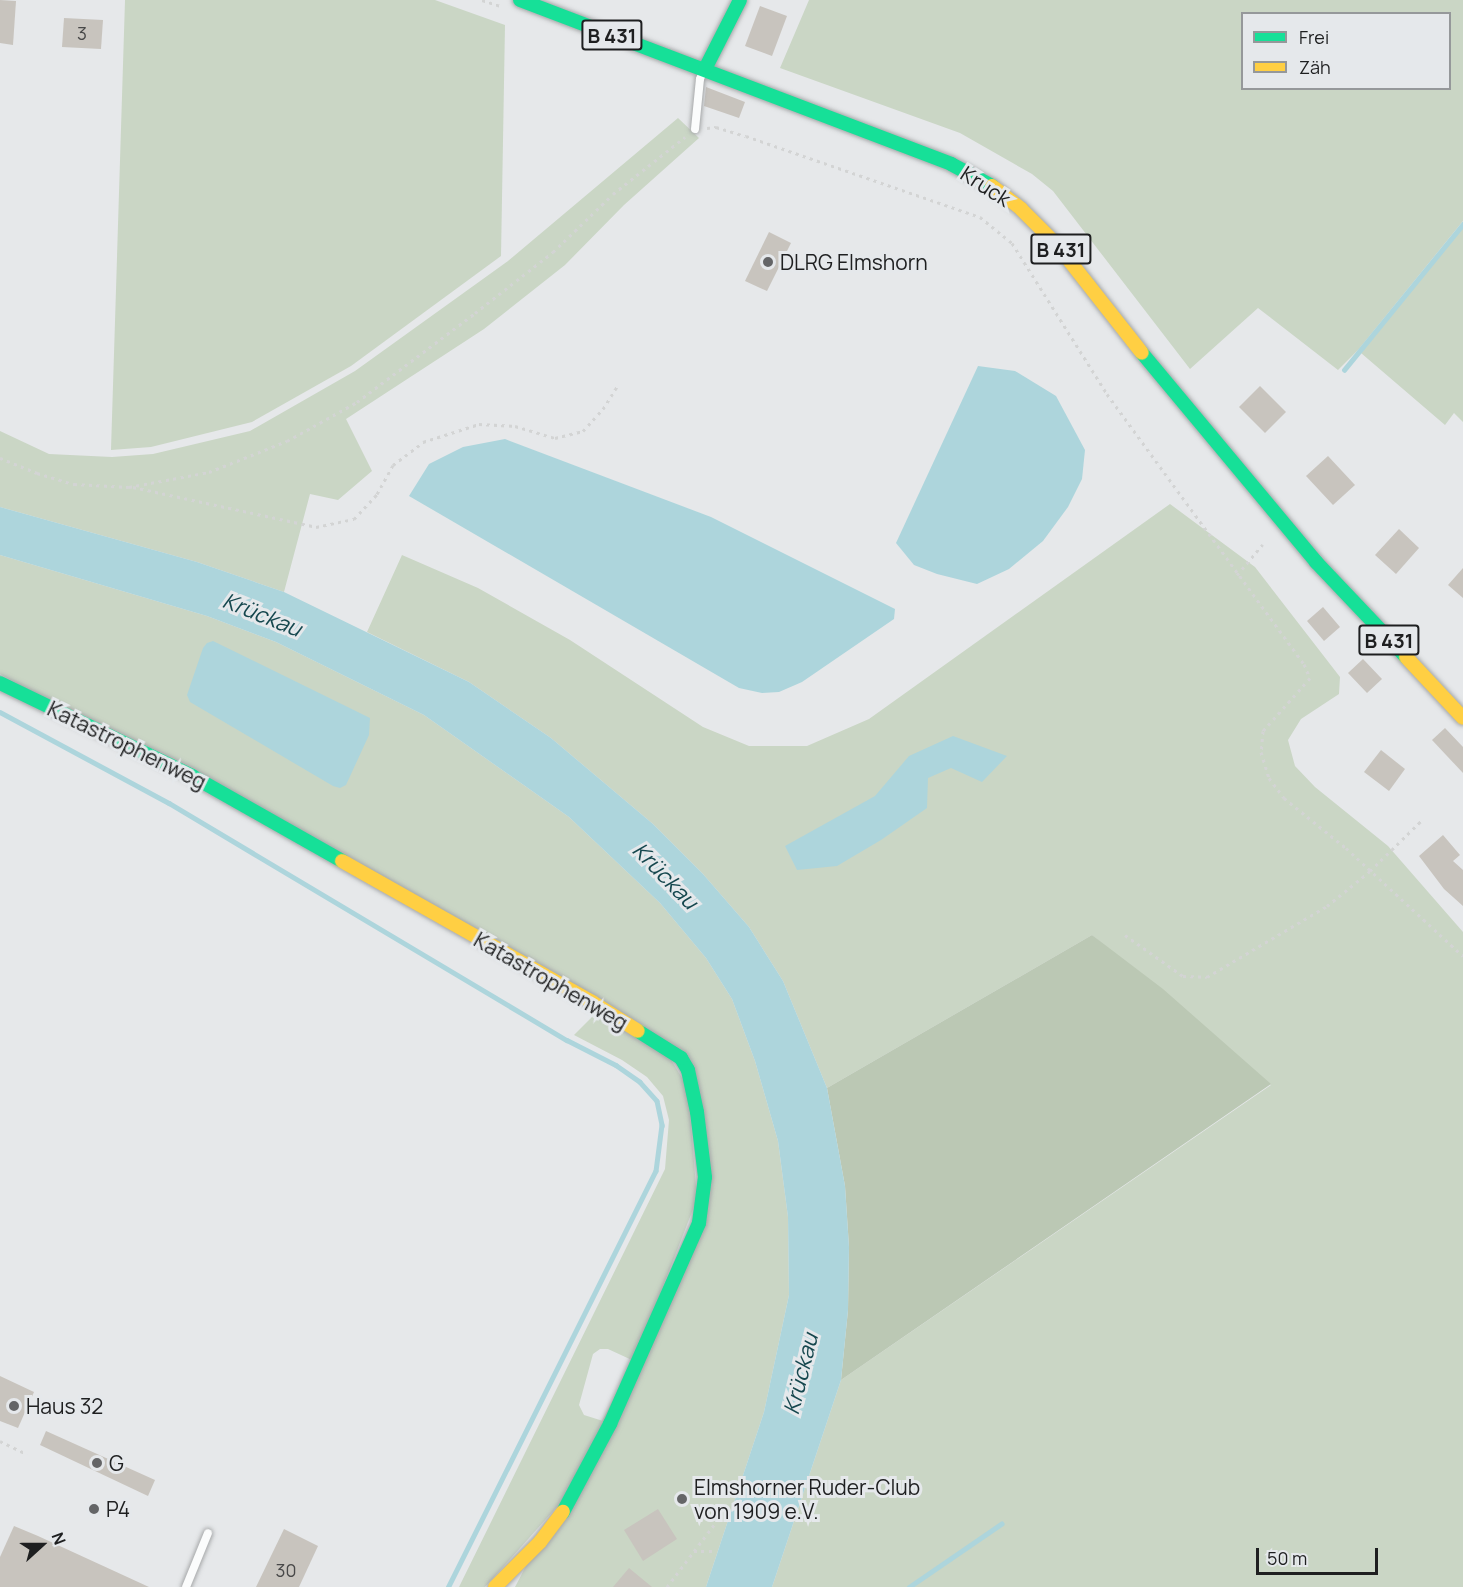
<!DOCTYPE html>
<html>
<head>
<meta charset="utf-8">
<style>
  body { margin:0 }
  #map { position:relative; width:1463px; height:1587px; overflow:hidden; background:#e6e8ea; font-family:Manrope,sans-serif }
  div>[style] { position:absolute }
  .green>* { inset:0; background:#cad6c5 }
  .forest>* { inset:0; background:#bbc8b4 }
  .water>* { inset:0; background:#add5dc }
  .stream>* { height:4.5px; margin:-2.25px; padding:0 2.25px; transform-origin:2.25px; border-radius:2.25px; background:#add5dc }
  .building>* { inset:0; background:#c8c4be }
  .path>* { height:3px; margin-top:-1.5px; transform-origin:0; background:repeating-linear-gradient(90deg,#d3d4d4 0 3px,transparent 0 7.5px) }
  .roads { filter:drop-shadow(0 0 2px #a6a8a9) drop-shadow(0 0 2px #a6a8a9) }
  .lane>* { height:8px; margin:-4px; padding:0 4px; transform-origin:4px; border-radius:4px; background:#fbfcfc }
  .fast>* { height:14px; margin:-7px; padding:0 7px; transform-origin:7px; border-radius:7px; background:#16e098 }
  .slow>* { height:14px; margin:-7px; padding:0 7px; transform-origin:7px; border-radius:7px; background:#ffcf43 }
  .dots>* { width:16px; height:16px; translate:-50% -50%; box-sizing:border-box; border:3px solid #e5e8eb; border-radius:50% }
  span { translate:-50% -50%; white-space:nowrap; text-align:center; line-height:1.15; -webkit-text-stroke:6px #e5e8eb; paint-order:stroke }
  .number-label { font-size:18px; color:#484848 }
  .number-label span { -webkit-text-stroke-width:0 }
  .shield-label span { padding:2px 4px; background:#e5e8eb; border:2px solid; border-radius:4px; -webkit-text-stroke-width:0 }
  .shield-label { font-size:20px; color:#1e1f20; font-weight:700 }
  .street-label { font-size:21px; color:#1e1f20 }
  .poi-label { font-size:21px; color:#1e1f20 }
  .left { translate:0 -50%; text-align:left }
  .water-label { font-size:22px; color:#15474e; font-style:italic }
  .legend { position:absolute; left:1241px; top:12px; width:210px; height:78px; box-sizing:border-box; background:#e5e8eb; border:2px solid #95989a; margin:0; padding:8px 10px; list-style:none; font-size:18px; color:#1e1f20 }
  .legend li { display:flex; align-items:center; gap:12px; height:30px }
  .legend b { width:30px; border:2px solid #95989a }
  .north { position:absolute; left:12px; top:1515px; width:60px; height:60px; -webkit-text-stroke:4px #e5e8eb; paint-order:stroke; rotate:69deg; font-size:16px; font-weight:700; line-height:24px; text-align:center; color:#1e1f20 }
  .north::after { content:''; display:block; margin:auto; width:21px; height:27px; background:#1e1f20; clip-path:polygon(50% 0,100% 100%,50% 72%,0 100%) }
  .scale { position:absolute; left:1256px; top:1548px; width:122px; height:27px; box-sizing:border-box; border:3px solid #1e1f20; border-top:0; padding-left:8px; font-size:18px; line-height:21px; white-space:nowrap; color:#1e1f20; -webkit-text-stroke:4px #e5e8eb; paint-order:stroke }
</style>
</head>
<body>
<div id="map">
  <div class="green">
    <div style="clip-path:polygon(125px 0,435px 0,505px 25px,501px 256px,351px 366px,252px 422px,151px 447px,111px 450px)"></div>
    <div style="clip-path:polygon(evenodd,809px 0,1463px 0,1463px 221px,1358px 350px,1338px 370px,1258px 308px,1190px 369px,1053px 191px,1032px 174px,960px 133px,780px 68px,809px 0,1242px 14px,1450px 14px,1450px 88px,1242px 88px,1242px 14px)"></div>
    <div style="clip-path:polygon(678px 118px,699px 138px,624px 205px,565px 265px,484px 329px,346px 419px,372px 471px,338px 500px,310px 494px,284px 592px,197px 562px,0 507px,0 431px,49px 454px,112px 457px,153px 454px,250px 431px,355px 371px,508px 261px)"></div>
    <div style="clip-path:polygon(1463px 227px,1463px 422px,1454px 413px,1445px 425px,1361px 353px)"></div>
    <div style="clip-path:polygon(1170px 504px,1255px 567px,1340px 677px,1339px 694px,1301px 719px,1288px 740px,1295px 766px,1315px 787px,1388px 846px,1463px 932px,1463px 1587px,772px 1587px,841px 1380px,1271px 1085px,1092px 935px,827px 1088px,783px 981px,749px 927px,703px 874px,653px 824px,551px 738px,469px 682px,367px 632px,402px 555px,478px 588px,570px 640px,703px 727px,749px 746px,807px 746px,869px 719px)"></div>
    <div style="clip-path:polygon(0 555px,207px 616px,276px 642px,424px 715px,569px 817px,660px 903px,706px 958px,732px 999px,755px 1061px,778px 1141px,788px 1217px,789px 1295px,764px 1412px,706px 1587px,515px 1587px,706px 1222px,693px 1067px,0 674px)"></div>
    <div style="clip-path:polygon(598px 1011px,670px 1058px,688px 1088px,697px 1199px,634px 1361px,608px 1349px,600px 1349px,593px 1354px,579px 1405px,584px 1415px,603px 1421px,564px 1499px,485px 1587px,459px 1587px,665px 1169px,669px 1120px,663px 1096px,647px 1077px,622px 1060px,574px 1035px)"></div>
  </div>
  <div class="forest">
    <div style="clip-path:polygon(1092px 935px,1163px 989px,1271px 1084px,841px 1380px,848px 1310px,849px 1247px,845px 1186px,827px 1088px)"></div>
  </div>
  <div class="water">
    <div style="clip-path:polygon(978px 366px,1015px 371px,1056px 396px,1085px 450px,1082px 479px,1068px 507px,1043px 541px,1009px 569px,977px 584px,937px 574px,914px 565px,896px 543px)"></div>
    <div style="clip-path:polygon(505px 439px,711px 517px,895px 609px,894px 619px,802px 682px,779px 692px,762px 693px,739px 688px,409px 496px,429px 464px,463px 447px)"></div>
    <div style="clip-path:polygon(0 507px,197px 562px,284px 592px,469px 682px,551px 738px,653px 824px,703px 874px,749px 927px,783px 981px,827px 1088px,845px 1186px,849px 1247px,848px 1310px,841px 1380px,772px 1587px,706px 1587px,764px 1412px,789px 1295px,788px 1217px,778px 1141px,755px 1061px,732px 999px,706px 958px,660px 903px,569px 817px,424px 715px,276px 642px,207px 616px,0 555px)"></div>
    <div style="clip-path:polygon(213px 641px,370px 718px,369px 735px,346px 785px,340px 788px,333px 786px,190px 702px,187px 695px,203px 648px,207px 643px)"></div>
    <div style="clip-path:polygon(953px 736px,1007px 756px,982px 782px,951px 768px,928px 778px,927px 808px,881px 840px,837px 866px,797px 870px,785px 846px,875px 796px,909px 756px)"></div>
  </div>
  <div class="stream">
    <div style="left:1344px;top:370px;width:188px;rotate:-50.8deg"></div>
    <div style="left:0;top:712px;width:192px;rotate:28.3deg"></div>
    <div style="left:169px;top:803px;width:463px;rotate:30.8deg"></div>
    <div style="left:567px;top:1040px;width:55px;rotate:27deg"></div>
    <div style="left:616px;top:1065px;width:29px;rotate:35deg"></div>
    <div style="left:640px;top:1082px;width:25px;rotate:48deg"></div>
    <div style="left:657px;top:1101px;width:25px;rotate:78deg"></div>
    <div style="left:662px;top:1125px;width:46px;rotate:97.4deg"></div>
    <div style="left:656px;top:1171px;width:465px;rotate:116.5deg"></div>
    <div style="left:909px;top:1587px;width:112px;rotate:-34.4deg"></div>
  </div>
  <div class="building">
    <div style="clip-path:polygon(0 0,16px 1px,13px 45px,0 43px)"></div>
    <div style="clip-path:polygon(760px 6px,787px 16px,772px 56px,745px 46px)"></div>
    <div style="clip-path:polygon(64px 18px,103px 20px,101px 49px,62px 47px)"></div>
    <div style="clip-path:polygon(706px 87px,745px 102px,739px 118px,704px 106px)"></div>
    <div style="clip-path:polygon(769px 232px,791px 243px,767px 291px,745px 281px)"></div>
    <div style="clip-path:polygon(1260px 386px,1286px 412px,1265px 433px,1239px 407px)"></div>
    <div style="clip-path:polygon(1328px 456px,1355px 485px,1333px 505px,1306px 476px)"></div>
    <div style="clip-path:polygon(1399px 529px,1419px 548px,1396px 574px,1375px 555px)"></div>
    <div style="clip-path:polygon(1463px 568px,1463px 598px,1448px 585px)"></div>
    <div style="clip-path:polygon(1323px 607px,1340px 627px,1324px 641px,1307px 621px)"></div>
    <div style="clip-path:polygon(1363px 659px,1382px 679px,1367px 693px,1348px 673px)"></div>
    <div style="clip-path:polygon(1445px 728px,1463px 747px,1463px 773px,1432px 740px)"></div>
    <div style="clip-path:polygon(1381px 750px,1405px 769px,1389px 791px,1364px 772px)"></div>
    <div style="clip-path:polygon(1443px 835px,1460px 855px,1453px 861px,1463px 870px,1463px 906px,1444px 889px,1419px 856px)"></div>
    <div style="clip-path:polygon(0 1376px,34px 1392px,18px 1428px,0 1421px)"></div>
    <div style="clip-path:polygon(46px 1431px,155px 1480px,148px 1496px,40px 1445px)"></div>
    <div style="clip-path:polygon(658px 1509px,677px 1539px,643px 1561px,624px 1530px)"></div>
    <div style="clip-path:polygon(14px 1526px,38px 1536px,149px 1587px,0 1587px,0 1557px)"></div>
    <div style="clip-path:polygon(284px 1529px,318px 1546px,299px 1587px,256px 1587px)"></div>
    <div style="clip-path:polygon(629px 1568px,652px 1587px,613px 1587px)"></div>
  </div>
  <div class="path">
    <div style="left:482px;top:0;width:19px;rotate:18deg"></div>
    <div style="left:707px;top:128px;width:9px;rotate:-6deg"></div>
    <div style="left:716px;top:127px;width:31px;rotate:17deg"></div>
    <div style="left:746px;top:136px;width:248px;rotate:19.1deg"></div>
    <div style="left:980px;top:217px;width:41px;rotate:39.1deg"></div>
    <div style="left:1012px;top:243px;width:178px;rotate:57.8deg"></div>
    <div style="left:1107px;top:394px;width:334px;rotate:53.9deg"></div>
    <div style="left:1304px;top:664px;width:15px;rotate:67deg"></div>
    <div style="left:1310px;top:678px;width:71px;rotate:131.6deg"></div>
    <div style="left:1263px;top:731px;width:21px;rotate:95deg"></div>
    <div style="left:1261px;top:752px;width:27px;rotate:73deg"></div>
    <div style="left:1269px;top:778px;width:25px;rotate:53deg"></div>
    <div style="left:1284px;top:798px;width:80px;rotate:38.9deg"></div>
    <div style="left:1346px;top:848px;width:159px;rotate:42.7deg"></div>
    <div style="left:0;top:458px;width:40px;rotate:22deg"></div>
    <div style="left:37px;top:473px;width:39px;rotate:17deg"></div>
    <div style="left:74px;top:484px;width:55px;rotate:3.1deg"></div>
    <div style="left:129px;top:487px;width:81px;rotate:-10.6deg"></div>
    <div style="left:209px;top:472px;width:84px;rotate:-21.7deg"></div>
    <div style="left:287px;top:441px;width:80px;rotate:-29.1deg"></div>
    <div style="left:357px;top:402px;width:148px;rotate:-37deg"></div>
    <div style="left:475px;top:313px;width:99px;rotate:-38deg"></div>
    <div style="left:553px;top:252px;width:83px;rotate:-44deg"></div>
    <div style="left:613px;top:194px;width:92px;rotate:-38.4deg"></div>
    <div style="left:133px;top:487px;width:187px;rotate:12.3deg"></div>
    <div style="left:316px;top:527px;width:39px;rotate:-12deg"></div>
    <div style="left:354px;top:519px;width:34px;rotate:-47deg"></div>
    <div style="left:377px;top:494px;width:33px;rotate:-61deg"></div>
    <div style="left:393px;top:465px;width:38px;rotate:-37deg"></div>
    <div style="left:423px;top:442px;width:59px;rotate:-17.8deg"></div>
    <div style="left:479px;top:424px;width:36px;rotate:3deg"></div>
    <div style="left:515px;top:426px;width:42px;rotate:16.7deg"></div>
    <div style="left:555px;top:438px;width:29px;rotate:-14deg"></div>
    <div style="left:583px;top:431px;width:30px;rotate:-48deg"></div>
    <div style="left:603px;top:409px;width:26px;rotate:-58deg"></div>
    <div style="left:1237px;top:575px;width:40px;rotate:-50deg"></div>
    <div style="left:1125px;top:935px;width:71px;rotate:35.3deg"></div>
    <div style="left:1183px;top:976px;width:24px;rotate:2deg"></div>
    <div style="left:1207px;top:977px;width:139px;rotate:-30.6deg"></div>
    <div style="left:1327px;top:906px;width:55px;rotate:-39.1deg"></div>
    <div style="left:1370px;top:871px;width:73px;rotate:-44.4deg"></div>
    <div style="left:0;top:1441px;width:30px;rotate:26deg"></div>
    <div style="left:694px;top:1551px;width:18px"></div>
    <div style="left:667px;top:1587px;width:88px;rotate:-52.9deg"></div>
    <div style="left:720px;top:1517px;width:5px;rotate:-22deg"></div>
  </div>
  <div class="roads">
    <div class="lane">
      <div style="left:695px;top:129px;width:50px;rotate:-84.3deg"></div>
      <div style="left:700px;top:79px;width:8px;rotate:-67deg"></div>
      <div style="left:186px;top:1587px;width:58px;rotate:-67.8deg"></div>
    </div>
    <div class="fast">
      <div style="left:520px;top:0;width:461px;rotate:20.8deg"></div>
      <div style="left:951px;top:164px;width:47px;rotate:28.2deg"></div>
      <div style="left:705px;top:69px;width:77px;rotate:-63.1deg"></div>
      <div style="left:1142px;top:353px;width:272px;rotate:50.2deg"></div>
      <div style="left:1316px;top:562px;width:131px;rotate:46.5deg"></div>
      <div style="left:0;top:683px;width:213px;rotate:25.8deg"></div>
      <div style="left:192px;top:776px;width:172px;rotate:29.5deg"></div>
      <div style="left:563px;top:1512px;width:100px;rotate:-61.9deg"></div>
      <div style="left:610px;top:1424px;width:220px;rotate:-66.1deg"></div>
      <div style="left:699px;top:1223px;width:46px;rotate:-82.6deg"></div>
      <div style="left:705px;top:1177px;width:65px;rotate:-97deg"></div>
      <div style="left:697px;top:1112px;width:43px;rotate:-102.1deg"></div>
      <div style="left:688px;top:1070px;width:14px;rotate:-120deg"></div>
      <div style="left:681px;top:1058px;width:51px;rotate:-147.9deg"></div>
    </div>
    <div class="slow">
      <div style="left:992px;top:186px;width:37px;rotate:38deg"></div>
      <div style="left:1021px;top:209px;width:51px;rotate:45deg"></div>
      <div style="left:1057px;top:245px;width:137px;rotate:51.8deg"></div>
      <div style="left:1406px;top:657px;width:83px;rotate:46.9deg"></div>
      <div style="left:342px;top:861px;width:287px;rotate:29.4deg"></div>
      <div style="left:592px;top:1002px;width:54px;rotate:32.2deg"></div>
      <div style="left:495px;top:1587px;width:64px;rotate:-45deg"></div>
      <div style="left:540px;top:1542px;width:38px;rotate:-53deg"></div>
    </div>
  </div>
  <div class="dots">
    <div style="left:768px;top:262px;background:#646567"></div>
    <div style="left:14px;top:1406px;background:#646567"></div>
    <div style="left:97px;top:1463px;background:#646567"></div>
    <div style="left:682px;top:1499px;background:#646567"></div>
    <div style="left:94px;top:1509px;background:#646567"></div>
  </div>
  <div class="number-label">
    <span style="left:82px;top:33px">3</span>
    <span style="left:286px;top:1570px">30</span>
  </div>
  <div class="shield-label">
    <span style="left:612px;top:35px">B 431</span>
    <span style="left:1061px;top:249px">B 431</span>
    <span style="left:1389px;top:640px">B 431</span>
  </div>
  <div class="street-label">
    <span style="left:986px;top:186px;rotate:33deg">Kruck</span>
    <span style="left:127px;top:745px;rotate:26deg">Katastrophenweg</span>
    <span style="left:551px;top:981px;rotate:30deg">Katastrophenweg</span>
  </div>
  <div class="poi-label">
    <span class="left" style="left:780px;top:262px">DLRG Elmshorn</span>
    <span class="left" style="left:26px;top:1406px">Haus 32</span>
    <span class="left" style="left:109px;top:1463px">G</span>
    <span class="left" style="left:694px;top:1499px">Elmshorner Ruder-Club<br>von 1909 e.V.</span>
    <span class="left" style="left:106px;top:1509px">P4</span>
  </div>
  <div class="water-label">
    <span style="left:262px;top:615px;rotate:22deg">Krückau</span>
    <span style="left:665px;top:876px;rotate:46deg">Krückau</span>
    <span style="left:801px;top:1374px;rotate:-76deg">Krückau</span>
  </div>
  <ul class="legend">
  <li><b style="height:8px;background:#16e098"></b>Frei</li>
  <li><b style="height:8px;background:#ffcf43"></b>Zäh</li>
  </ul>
  <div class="north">N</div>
  <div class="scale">50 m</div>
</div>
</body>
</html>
